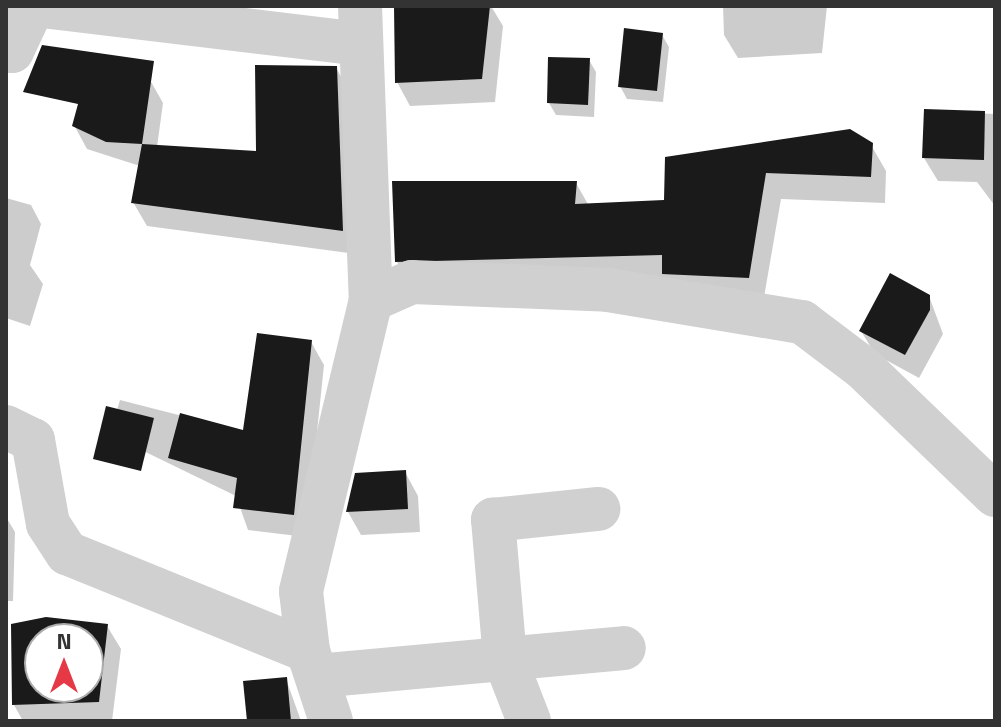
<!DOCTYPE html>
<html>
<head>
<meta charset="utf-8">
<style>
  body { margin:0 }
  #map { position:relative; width:1001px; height:727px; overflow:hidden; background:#fff; font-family:"Titillium Web",sans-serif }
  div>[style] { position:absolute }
  .shadow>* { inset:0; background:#0003 }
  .building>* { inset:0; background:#1a1a1a }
  .minor>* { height:44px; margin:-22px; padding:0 22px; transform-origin:22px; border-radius:22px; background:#d0d0d0 }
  span { translate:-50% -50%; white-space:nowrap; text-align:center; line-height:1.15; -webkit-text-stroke:8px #fff; paint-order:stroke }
  .frame { position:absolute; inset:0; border:8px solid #333; pointer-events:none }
  .north { position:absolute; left:24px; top:623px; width:80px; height:80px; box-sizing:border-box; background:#fff; border:2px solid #adadad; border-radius:50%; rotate:0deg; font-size:22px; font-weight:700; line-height:32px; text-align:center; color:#333 }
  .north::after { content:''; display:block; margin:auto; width:28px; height:36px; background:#e63946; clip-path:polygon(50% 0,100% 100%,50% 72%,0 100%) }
</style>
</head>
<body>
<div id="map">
  <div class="shadow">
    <div style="clip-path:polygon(396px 6px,491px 6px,503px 26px,495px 102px,410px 106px,397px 82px)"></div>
    <div style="clip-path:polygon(723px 6px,827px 6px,822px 53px,738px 58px,724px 35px)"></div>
    <div style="clip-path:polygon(662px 35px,669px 47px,663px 102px,627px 99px,620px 86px)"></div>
    <div style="clip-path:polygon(589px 60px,596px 72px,594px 117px,556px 115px,549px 103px)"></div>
    <div style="clip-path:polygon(336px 68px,350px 92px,356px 254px,147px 226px,133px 202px,140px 166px,87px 149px,74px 125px,150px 80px,163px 103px,157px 147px,258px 154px)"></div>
    <div style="clip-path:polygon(926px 111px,995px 114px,995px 206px,977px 182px,938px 181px,924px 158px)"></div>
    <div style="clip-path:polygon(871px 145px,886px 171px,885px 203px,781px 199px,763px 303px,412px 288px,397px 262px,576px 183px,589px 206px,666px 201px,667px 159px)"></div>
    <div style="clip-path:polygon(6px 198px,31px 205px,41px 224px,30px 265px,43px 284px,30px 326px,6px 318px)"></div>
    <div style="clip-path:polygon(929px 296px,943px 334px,919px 378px,875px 354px,861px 331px)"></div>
    <div style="clip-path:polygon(311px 342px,324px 365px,306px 537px,248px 530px,236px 496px,127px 443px,114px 420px,120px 400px,245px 432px)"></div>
    <div style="clip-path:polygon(405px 472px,418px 496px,420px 532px,361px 535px,348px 512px,357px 475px)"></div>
    <div style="clip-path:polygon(6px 517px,15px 532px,13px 601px,6px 601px)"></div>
    <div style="clip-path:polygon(evenodd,13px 626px,107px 626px,121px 649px,112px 721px,23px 721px,14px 705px,13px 626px,40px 639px,88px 639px,88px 687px,40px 687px,40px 639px)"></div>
    <div style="clip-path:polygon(286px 679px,301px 721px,249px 721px)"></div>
  </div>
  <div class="building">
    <div style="clip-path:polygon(394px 6px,490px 6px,482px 79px,395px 83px)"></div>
    <div style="clip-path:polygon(624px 28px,663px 33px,657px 91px,618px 87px)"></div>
    <div style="clip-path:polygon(42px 45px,154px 61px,142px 144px,106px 142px,72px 126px,78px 104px,23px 92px)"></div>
    <div style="clip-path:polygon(548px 57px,590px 58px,588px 105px,547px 103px)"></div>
    <div style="clip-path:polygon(255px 65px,337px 66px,343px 231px,131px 203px,142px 144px,256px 151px)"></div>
    <div style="clip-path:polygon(924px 109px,985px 111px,984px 160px,922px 158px)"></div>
    <div style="clip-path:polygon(850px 129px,873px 143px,871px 177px,766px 173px,749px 278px,662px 274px,662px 255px,395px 262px,392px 181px,577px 181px,575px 204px,664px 200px,665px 157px)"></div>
    <div style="clip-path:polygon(890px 273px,930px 295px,930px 310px,905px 355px,859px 331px)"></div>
    <div style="clip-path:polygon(257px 333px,312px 340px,294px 515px,233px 508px,237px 478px,168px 458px,180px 413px,243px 430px)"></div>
    <div style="clip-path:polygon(106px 406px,154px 418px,141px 471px,93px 459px)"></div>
    <div style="clip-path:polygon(406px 470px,408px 509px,346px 512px,355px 473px)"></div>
    <div style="clip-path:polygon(evenodd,46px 617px,108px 624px,99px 702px,12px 705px,11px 624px,46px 617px,40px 639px,88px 639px,88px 687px,40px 687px,40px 639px)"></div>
    <div style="clip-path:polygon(287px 677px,291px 721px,247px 721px,243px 681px)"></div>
  </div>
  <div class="minor">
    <div style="left:42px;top:6px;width:321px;rotate:6.8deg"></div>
    <div style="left:360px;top:6px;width:294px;rotate:87.9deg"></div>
    <div style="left:6px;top:50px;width:6px;rotate:9deg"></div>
    <div style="left:12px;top:51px;width:50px;rotate:-65deg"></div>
    <div style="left:6px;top:427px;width:30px;rotate:26deg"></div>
    <div style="left:33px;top:440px;width:85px;rotate:79.9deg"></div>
    <div style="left:48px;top:524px;width:35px;rotate:57deg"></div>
    <div style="left:67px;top:553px;width:260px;rotate:22.1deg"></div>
    <div style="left:317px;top:676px;width:308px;rotate:-5.2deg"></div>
    <div style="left:331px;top:721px;width:74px;rotate:-108.2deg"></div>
    <div style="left:308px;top:651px;width:60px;rotate:-96.7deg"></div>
    <div style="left:301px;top:591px;width:299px;rotate:-76.5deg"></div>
    <div style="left:371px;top:300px;width:45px;rotate:-23.7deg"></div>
    <div style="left:412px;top:282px;width:196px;rotate:2.3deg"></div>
    <div style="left:608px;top:290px;width:197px;rotate:9.4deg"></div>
    <div style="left:802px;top:322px;width:76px;rotate:37deg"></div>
    <div style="left:863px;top:368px;width:183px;rotate:43.9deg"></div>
    <div style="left:529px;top:721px;width:66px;rotate:-111.2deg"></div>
    <div style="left:505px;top:659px;width:140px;rotate:-94.9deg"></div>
    <div style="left:493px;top:520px;width:106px;rotate:-6deg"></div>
  </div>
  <div class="frame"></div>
  <div class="north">N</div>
</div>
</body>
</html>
